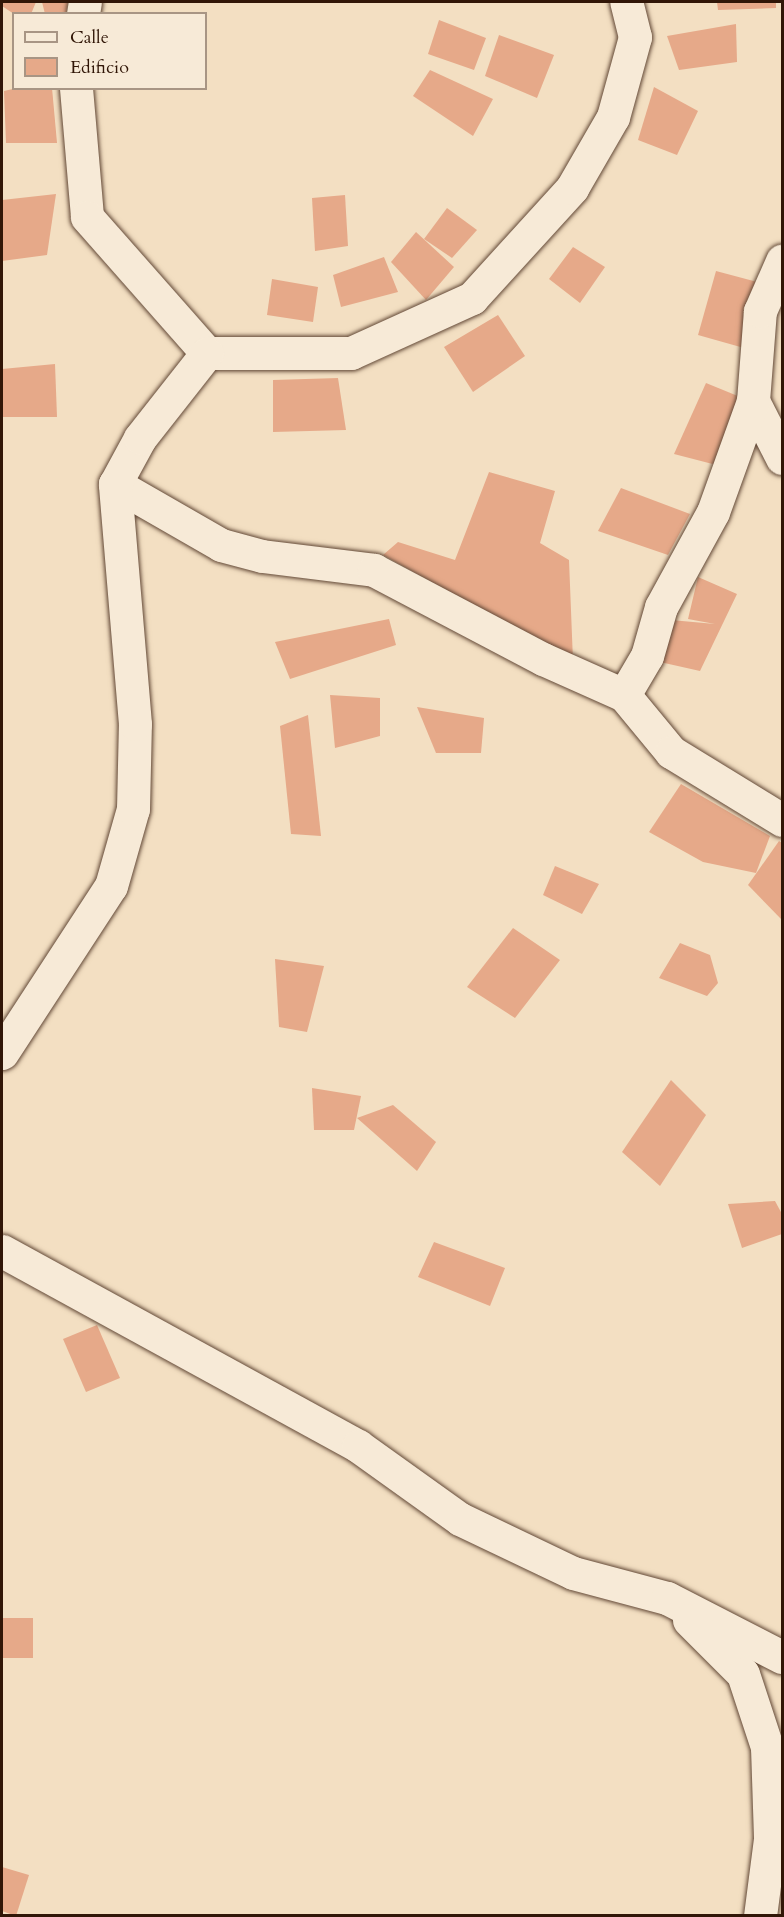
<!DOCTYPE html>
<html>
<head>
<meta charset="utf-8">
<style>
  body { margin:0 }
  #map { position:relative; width:784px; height:1917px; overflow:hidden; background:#f3dfc2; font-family:Cardo,serif }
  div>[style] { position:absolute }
  .building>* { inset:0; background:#e6a989 }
  .roads { filter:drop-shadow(0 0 2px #624836) drop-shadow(0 0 2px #624836) }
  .street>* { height:33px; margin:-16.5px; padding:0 16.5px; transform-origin:16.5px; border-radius:16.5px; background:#f7ead7 }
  span { translate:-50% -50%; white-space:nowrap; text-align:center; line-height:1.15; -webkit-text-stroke:4.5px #f7ead7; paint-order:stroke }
  .frame { position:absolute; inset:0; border:3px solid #311607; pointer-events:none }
  .legend { position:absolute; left:12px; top:12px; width:195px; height:78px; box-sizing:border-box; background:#f7ead7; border:2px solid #a89584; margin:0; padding:8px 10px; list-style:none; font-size:18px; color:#311607 }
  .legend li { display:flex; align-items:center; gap:12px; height:30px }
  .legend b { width:30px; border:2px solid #a89584 }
</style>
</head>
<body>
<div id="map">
  <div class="building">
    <div style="clip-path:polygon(2px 2px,36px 2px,31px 14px,14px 14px,2px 6px)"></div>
    <div style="clip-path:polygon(42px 2px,68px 2px,66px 14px,45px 14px)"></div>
    <div style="clip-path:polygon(717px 2px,776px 2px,776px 8px,718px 10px)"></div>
    <div style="clip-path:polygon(439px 20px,486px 38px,474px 70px,428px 54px)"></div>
    <div style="clip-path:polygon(736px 24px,737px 62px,679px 70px,667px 36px)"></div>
    <div style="clip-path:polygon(499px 35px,554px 55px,537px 98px,485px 76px)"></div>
    <div style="clip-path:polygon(430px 70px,493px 99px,473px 136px,413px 96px)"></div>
    <div style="clip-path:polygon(654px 87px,698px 111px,677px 155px,638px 140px)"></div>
    <div style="clip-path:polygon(17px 88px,52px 88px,57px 143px,6px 143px,4px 91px)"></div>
    <div style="clip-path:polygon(56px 194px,47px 255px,2px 261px,2px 200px)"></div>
    <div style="clip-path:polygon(345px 195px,348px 246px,315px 251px,312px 198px)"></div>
    <div style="clip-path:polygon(447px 208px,477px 230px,452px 258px,424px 239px)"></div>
    <div style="clip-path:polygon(416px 232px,454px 267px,426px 300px,391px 262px)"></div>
    <div style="clip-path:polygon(573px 247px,605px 267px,580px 303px,549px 279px)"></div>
    <div style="clip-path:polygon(384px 257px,398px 292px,341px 307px,333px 275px)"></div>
    <div style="clip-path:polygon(716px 271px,761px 283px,744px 348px,698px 335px)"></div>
    <div style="clip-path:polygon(272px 279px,318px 287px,313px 322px,267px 315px)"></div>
    <div style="clip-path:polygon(498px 315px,525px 356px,473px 392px,444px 347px)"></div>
    <div style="clip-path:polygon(55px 364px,57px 417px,2px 417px,2px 369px)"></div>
    <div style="clip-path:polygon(338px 378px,346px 430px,273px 432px,273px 380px)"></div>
    <div style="clip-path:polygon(706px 383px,750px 401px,728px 468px,674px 454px)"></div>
    <div style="clip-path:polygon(489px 472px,555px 491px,540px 543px,569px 560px,573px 661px,383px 555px,398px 542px,455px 560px)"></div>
    <div style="clip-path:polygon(621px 488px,690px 514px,668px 555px,598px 531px)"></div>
    <div style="clip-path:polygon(698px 577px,737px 594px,700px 671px,660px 662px,671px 620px,715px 624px,688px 619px)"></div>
    <div style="clip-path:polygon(389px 619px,396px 645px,290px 679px,275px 642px)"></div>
    <div style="clip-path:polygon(330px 695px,380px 698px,380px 736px,335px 748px)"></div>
    <div style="clip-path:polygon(417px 707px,484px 718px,481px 753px,436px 753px)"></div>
    <div style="clip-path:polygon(308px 715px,321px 836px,291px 834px,280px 726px)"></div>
    <div style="clip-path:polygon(681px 784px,770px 836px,756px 873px,703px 862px,649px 832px)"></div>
    <div style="clip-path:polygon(779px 841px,782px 843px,782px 920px,748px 885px)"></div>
    <div style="clip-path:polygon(555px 866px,599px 884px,582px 914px,543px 895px)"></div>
    <div style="clip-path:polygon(513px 928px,560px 960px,515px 1018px,467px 987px)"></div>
    <div style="clip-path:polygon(680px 943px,710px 955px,718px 983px,707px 996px,659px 978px)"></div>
    <div style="clip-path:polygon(275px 959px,324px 966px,307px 1032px,279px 1027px)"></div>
    <div style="clip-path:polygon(671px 1080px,706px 1115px,660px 1186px,622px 1152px)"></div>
    <div style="clip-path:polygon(312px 1088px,361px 1096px,354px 1130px,314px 1130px)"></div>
    <div style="clip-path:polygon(393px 1105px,436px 1142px,417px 1171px,357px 1118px)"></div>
    <div style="clip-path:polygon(775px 1201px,782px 1214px,782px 1234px,742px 1248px,728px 1204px)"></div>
    <div style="clip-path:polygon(434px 1242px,505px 1268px,490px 1306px,418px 1277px)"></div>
    <div style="clip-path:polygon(97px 1325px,120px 1378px,86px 1392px,63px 1339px)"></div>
    <div style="clip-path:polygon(2px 1618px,33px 1618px,33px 1658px,2px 1658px)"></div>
    <div style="clip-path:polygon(2px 1867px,29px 1875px,16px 1916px,2px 1911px)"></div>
  </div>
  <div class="roads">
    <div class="street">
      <div style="left:83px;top:14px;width:12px;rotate:-81deg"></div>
      <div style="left:76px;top:88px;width:129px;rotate:85.1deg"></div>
      <div style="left:87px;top:217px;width:181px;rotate:48.6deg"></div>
      <div style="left:207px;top:353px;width:144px"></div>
      <div style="left:351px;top:353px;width:133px;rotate:-24.4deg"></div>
      <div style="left:472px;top:298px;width:149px;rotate:-47.7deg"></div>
      <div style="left:572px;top:188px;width:82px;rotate:-60deg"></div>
      <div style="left:613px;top:117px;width:83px;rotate:-74.6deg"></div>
      <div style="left:635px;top:37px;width:36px;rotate:-104deg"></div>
      <div style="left:753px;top:401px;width:64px;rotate:63deg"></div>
      <div style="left:115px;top:484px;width:122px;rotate:29.9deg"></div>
      <div style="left:221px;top:545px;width:42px;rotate:15deg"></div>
      <div style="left:262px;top:556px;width:113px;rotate:7.1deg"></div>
      <div style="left:374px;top:570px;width:191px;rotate:27.8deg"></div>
      <div style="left:543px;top:659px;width:89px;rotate:24deg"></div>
      <div style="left:624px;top:695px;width:74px;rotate:50.5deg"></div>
      <div style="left:671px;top:752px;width:130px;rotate:31.5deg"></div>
      <div style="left:624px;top:695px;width:45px;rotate:-59.5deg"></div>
      <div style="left:647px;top:656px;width:51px;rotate:-74.1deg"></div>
      <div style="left:661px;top:607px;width:108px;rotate:-61.3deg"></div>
      <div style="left:713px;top:512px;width:118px;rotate:-70.2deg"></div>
      <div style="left:753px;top:401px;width:90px;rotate:-85.6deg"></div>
      <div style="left:760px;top:311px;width:55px;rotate:-66.3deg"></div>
      <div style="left:2px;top:1053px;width:199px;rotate:-56.9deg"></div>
      <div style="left:111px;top:886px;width:80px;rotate:-74.1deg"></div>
      <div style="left:133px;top:809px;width:85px;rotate:-88.7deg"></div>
      <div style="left:135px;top:724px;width:241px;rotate:-94.8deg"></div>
      <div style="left:115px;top:484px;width:52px;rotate:-61.5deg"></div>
      <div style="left:140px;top:438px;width:108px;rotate:-51.8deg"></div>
      <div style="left:2px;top:1251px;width:406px;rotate:28.7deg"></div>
      <div style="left:358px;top:1446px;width:125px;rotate:35.6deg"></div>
      <div style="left:460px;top:1519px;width:125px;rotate:25.5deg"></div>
      <div style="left:573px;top:1573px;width:97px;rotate:14.9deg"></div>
      <div style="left:667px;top:1598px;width:129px;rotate:27.2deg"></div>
      <div style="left:689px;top:1620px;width:76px;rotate:45deg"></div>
      <div style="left:743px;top:1674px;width:77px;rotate:71.8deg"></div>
      <div style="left:767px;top:1747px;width:92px;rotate:88.1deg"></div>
      <div style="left:770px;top:1839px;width:78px;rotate:97.4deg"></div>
    </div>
  </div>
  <div class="frame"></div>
  <ul class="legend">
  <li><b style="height:8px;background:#f7ead7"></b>Calle</li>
  <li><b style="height:16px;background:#e6a989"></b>Edificio</li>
  </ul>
</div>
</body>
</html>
